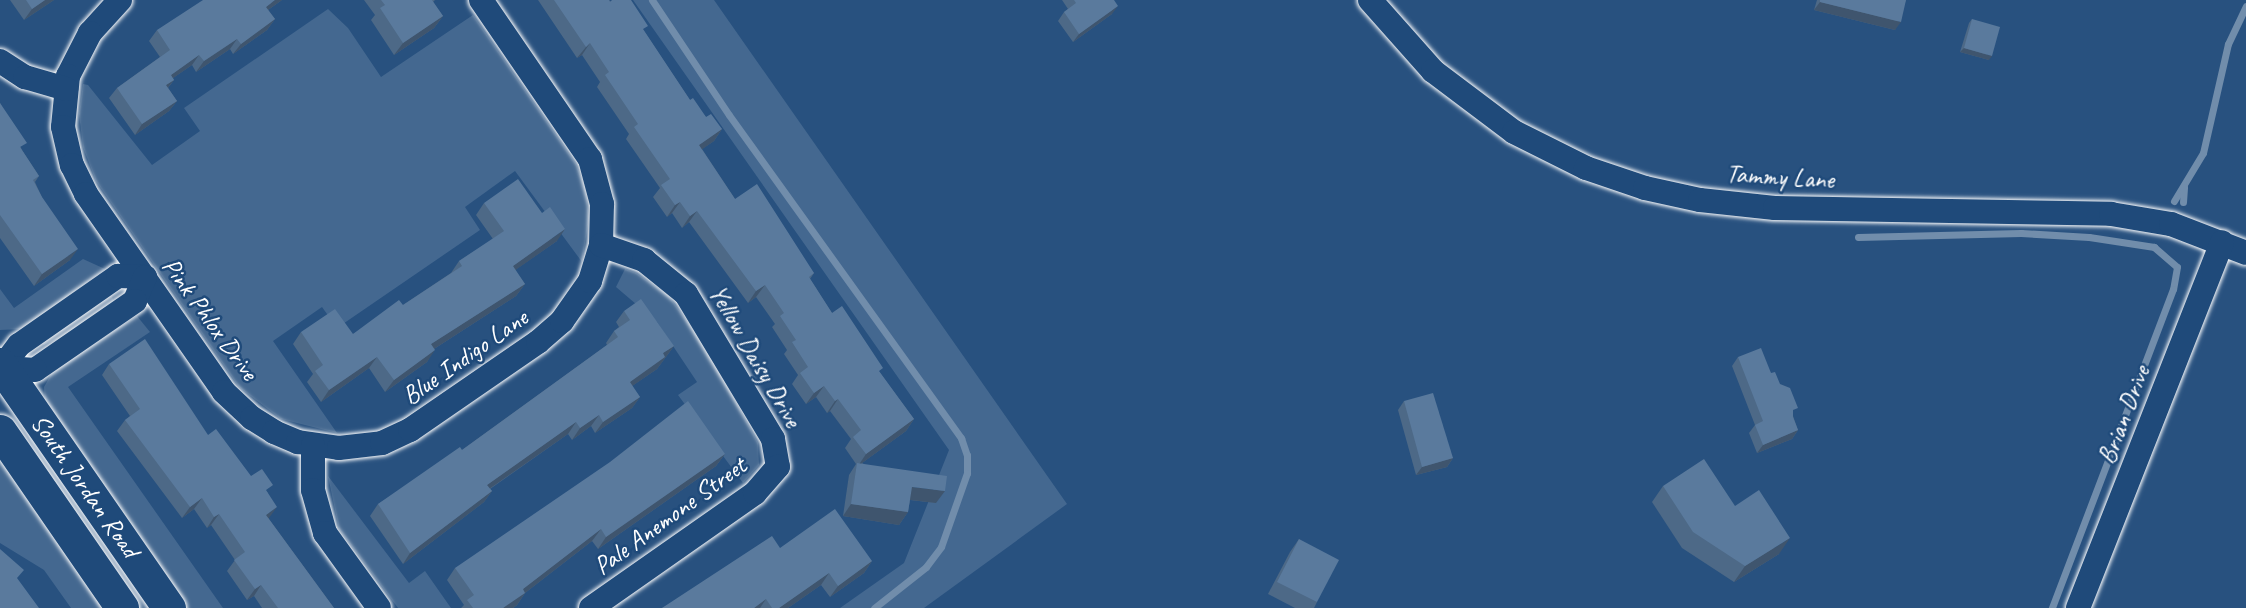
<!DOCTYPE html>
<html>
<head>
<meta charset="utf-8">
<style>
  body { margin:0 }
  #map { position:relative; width:2246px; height:608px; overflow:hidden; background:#28517f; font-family:Caveat,sans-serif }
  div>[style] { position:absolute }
  .green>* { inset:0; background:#446890 }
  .stream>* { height:7px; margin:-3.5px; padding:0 3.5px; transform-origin:3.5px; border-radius:3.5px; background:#718dab }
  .roads { filter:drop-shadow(0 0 2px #fff) drop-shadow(0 0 2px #fff) }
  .minor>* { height:24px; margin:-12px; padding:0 12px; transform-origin:12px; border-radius:12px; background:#1f4a7a }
  .secondary>* { height:33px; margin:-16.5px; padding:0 16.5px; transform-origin:16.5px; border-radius:16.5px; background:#1f4a7a }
  .wall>* { inset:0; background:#4d6987 }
  .shaded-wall>* { inset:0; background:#3f556e }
  .building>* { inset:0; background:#5a7a9d }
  span { translate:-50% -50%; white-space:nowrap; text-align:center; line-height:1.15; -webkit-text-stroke:5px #1f4a7a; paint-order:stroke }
  .street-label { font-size:26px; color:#fff }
</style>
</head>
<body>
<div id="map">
  <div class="green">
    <div style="clip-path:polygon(633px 0,714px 0,1067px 504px,924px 608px,840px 608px,904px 563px,949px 450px)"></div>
    <div style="clip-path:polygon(328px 9px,348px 28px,381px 77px,473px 15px,576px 164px,585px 187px,589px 218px,582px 262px,515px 171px,465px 207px,480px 230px,337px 328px,322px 307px,273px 341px,337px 433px,281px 419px,239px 387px,96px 181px,83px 147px,79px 114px,83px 84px,88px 85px,152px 165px,200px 131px,184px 108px)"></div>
    <div style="clip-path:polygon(83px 259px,105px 269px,22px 329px,0 330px,0 289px,14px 308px)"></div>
    <div style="clip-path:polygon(625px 269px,636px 273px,668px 295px,707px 349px,758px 443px,759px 465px,743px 483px,678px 395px,697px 382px,657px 322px,616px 287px)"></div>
    <div style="clip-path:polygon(111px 295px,114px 301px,65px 336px,44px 345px,40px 342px)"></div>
    <div style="clip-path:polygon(137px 316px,150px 332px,68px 387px,223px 608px,186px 608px,45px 403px,44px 387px,53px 371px)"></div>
    <div style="clip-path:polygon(26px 430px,154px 608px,138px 608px,40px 464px)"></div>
    <div style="clip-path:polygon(0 458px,105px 608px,71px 608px,44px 570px,0 543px)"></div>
    <div style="clip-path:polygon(328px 476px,409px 583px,425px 571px,451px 608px,398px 608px,339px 529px)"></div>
  </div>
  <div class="stream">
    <div style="left:652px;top:0;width:138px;rotate:56.2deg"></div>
    <div style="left:729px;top:115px;width:398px;rotate:54.3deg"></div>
    <div style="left:961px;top:438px;width:18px;rotate:71deg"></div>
    <div style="left:967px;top:455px;width:18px;rotate:90deg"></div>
    <div style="left:967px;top:473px;width:78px;rotate:109.4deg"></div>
    <div style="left:941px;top:547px;width:25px;rotate:127deg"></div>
    <div style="left:926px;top:567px;width:66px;rotate:141.7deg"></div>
    <div style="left:2174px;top:201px;width:56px;rotate:-58.9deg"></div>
    <div style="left:2203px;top:153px;width:112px;rotate:-77.1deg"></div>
    <div style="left:2228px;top:44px;width:42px;rotate:-64.7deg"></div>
    <div style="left:2183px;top:202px;width:15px;rotate:-86deg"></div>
    <div style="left:1858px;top:237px;width:163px;rotate:-1.4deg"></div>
    <div style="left:2021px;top:233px;width:68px;rotate:3.4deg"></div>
    <div style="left:2089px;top:237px;width:66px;rotate:8.7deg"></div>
    <div style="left:2154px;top:247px;width:30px;rotate:41deg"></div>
    <div style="left:2177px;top:267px;width:22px;rotate:100deg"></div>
    <div style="left:2173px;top:289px;width:341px;rotate:110.8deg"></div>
  </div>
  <div class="roads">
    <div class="minor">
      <div style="left:120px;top:0;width:45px;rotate:132.3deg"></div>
      <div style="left:90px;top:33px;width:48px;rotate:117.1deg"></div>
      <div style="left:68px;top:76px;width:51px;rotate:95.6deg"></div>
      <div style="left:63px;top:127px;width:39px;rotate:77deg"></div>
      <div style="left:72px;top:165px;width:32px;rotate:64deg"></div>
      <div style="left:86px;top:194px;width:241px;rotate:55.1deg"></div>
      <div style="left:224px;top:392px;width:38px;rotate:43deg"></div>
      <div style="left:252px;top:418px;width:26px;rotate:32deg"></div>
      <div style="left:274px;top:432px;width:26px;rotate:23deg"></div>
      <div style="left:298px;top:442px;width:41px;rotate:8.3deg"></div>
      <div style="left:339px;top:448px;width:43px;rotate:-6.6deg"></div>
      <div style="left:382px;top:443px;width:31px;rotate:-25deg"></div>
      <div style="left:410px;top:430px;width:155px;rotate:-34.5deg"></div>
      <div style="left:538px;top:342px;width:32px;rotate:-41deg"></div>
      <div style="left:562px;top:321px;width:49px;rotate:-55deg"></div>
      <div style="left:590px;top:281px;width:38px;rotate:-73deg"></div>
      <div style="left:481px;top:0;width:193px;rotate:55.6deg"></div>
      <div style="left:590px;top:159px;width:47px;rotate:75.1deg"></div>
      <div style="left:602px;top:204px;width:41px;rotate:91.4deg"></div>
      <div style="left:601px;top:245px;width:46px;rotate:19.2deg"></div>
      <div style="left:644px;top:260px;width:54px;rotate:39deg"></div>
      <div style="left:686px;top:294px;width:169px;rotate:59deg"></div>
      <div style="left:773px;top:439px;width:28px;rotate:80deg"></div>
      <div style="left:1370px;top:0;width:95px;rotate:48.4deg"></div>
      <div style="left:1433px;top:71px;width:101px;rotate:37deg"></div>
      <div style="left:1514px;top:132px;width:80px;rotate:26.6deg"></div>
      <div style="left:1586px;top:168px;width:62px;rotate:18.7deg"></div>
      <div style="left:1645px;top:188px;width:56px;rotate:12.3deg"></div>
      <div style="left:1700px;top:200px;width:75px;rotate:6.1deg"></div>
      <div style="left:1775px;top:208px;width:336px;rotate:1deg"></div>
      <div style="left:2111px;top:214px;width:61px;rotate:9.5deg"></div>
      <div style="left:2171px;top:224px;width:80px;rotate:21.1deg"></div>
      <div style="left:0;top:61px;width:30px;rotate:33deg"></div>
      <div style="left:25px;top:77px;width:43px;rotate:16.3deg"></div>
      <div style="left:0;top:370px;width:31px;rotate:-53deg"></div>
      <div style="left:19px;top:345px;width:121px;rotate:-34.9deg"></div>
      <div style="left:118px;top:276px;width:27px;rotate:2deg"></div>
      <div style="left:145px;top:277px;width:26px;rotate:113deg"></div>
      <div style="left:135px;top:301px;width:121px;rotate:145.4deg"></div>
      <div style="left:35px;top:370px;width:32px;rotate:-176deg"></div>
      <div style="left:313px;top:445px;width:45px;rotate:90deg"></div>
      <div style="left:313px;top:490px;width:45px;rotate:74.4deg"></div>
      <div style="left:325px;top:533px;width:92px;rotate:54.2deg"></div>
      <div style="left:591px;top:608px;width:200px;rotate:-35deg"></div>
      <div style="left:755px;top:493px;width:35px;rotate:-49deg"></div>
      <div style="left:2078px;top:608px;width:393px;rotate:-68.5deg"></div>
    </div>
    <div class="secondary">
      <div style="left:0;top:364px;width:297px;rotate:55.3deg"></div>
      <div style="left:0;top:431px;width:215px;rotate:55.4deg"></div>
    </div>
  </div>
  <div class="wall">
    <div style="clip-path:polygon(10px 0,54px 0,24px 20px)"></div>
    <div style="clip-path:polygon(282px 0,268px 10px,275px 19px,267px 30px,233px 54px,230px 49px,196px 72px,192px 65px,173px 78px,174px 80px,168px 88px,177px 101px,169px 111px,135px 135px,109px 98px,117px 88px,160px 57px,149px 41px,157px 30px)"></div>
    <div style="clip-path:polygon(364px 0,435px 0,433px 2px,443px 16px,434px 28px,394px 55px,371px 20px,375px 15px)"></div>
    <div style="clip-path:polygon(538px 0,609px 0,644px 31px,690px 100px,706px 117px,722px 129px,714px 141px,702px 149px,735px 199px,814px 273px,810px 279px,832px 313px,880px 373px,914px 419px,906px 431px,862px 463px,936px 503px,910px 500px,908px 512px,899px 525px,843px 516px,849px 475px,856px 464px,845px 448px,851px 439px,830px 411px,827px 413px,816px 397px,806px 404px,792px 384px,798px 375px,784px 354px,787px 350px,772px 327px,775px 324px,756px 297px,748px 303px,689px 222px,682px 228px,672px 213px,667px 217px,653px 197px,660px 188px,626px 139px,629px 134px,597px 87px,600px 82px,582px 55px,577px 58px)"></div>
    <div style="clip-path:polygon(1062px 0,1114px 0,1112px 14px,1073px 42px,1058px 21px,1064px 12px,1068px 9px)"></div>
    <div style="clip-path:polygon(1817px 0,1906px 0,1895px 30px,1814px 10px)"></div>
    <div style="clip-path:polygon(1972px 19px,1989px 60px,1960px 52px,1969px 23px)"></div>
    <div style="clip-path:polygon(0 103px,22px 150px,39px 176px,35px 182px,70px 260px,34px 286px,0 238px)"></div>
    <div style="clip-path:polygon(484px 203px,557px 241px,515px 270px,525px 284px,516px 296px,434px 349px,427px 362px,385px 392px,369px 368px,321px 402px,307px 382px,313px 374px,293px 344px,301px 332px,353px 334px,403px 305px,451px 273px,459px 261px,493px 239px,476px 215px)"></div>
    <div style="clip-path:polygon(624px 311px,674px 346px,657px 369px,632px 386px,640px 397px,632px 408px,595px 433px,591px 426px,572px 440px,568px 434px,490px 489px,492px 491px,484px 502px,403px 564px,370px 516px,378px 504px,462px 450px,607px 345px,606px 343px,614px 331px,619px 327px,616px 322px)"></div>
    <div style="clip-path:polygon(1738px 357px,1771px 373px,1793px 416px,1798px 430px,1792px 439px,1757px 453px,1749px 433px,1755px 425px,1732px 366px)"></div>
    <div style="clip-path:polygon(109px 364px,208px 435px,268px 493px,269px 519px,334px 608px,262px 608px,254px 596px,247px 600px,227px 571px,235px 560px,211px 525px,207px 528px,194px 509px,182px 518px,117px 431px,125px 420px,130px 416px,102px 375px)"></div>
    <div style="clip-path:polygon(1404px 401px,1453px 458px,1447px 467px,1416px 475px,1398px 410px)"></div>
    <div style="clip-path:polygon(725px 454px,716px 466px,598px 549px,592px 541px,525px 593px,517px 605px,513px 608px,461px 608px,464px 605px,447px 580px,455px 568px)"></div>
    <div style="clip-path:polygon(1663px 486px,1735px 506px,1779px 554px,1734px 582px,1682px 548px,1652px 502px)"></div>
    <div style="clip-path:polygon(1299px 539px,1317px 602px,1314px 608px,1295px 608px,1268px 594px,1290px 552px)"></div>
    <div style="clip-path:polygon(780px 548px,872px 561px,864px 573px,830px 597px,821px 585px,788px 608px,662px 608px)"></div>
  </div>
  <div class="shaded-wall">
    <div style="clip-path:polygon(45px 0,54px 0,24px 20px,32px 9px)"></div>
    <div style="clip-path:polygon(275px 0,282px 0,258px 17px,266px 7px)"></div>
    <div style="clip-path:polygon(1820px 2px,1901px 22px,1895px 30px,1814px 10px)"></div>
    <div style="clip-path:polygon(1118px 6px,1112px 14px,1073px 42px,1079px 34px)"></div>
    <div style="clip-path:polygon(443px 16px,434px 28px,394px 55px,403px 43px)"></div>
    <div style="clip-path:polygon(275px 19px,267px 30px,233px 54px,241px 44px)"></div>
    <div style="clip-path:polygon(237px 39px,230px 49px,196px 72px,204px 61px)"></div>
    <div style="clip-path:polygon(590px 43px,582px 55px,577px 58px,586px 47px)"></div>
    <div style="clip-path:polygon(1964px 48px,1992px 56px,1989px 60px,1960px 52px)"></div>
    <div style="clip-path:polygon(199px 55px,192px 65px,163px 85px,171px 75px)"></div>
    <div style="clip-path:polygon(174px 80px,166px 90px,166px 85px)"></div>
    <div style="clip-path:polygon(177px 101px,169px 111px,135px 135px,142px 124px)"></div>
    <div style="clip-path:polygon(722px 129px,714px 141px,691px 157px,699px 145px)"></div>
    <div style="clip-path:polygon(680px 202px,672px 213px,667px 217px,675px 205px)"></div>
    <div style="clip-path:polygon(697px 211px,689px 222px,682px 228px,690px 216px)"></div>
    <div style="clip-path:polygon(565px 229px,557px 241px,504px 278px,513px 266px)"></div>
    <div style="clip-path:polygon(78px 249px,70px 260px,34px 286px,42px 274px)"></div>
    <div style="clip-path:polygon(525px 284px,516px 296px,423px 356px,431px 344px)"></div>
    <div style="clip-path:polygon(765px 285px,756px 297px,748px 303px,756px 291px)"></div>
    <div style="clip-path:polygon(674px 346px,657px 369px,622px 393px,630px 382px,663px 353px)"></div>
    <div style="clip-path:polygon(435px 350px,427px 362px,385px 392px,394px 380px)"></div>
    <div style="clip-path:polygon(377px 357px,369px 368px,321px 402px,329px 390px)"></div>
    <div style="clip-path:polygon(824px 386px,816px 397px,806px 404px,814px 393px)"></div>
    <div style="clip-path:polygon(640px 397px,632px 408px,595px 433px,603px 422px)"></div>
    <div style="clip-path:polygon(838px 399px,830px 411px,827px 413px,835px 401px)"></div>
    <div style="clip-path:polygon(599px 415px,591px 426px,572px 440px,580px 428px)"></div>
    <div style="clip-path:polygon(914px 419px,906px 431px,858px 466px,866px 454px)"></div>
    <div style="clip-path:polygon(576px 422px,568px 434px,479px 496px,487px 485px)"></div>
    <div style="clip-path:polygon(1798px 430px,1792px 439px,1757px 453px,1763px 445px)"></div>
    <div style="clip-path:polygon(725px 454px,716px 466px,598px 549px,606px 537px)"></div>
    <div style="clip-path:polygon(1453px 458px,1447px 467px,1416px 475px,1422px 467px)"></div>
    <div style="clip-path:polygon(912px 487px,945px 491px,936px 503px,903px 499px)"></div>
    <div style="clip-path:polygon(492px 491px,484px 502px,403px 564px,410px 553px)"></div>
    <div style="clip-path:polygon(202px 498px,194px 509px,182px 518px,190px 507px)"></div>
    <div style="clip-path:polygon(851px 504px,908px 512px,899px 525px,843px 516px)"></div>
    <div style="clip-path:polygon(277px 507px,269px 518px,258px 526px,266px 515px)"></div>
    <div style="clip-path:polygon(219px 514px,211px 525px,207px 528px,214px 517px)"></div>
    <div style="clip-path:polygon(601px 529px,592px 541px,525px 593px,517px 605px,513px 608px,503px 608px,523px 589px)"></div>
    <div style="clip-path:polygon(1790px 538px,1779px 554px,1734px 582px,1745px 566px)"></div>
    <div style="clip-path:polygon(872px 561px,864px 573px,830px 597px,838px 586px)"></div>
    <div style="clip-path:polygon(829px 573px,821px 585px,788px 608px,779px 608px)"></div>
    <div style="clip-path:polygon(261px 585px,254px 596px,247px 600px,255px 589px)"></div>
    <div style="clip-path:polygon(766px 599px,760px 608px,754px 608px)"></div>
  </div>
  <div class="building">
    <div style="clip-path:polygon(26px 0,45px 0,32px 9px)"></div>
    <div style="clip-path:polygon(203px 0,275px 0,266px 7px,275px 19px,241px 44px,237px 39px,204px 61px,199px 55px,171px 75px,174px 80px,166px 85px,177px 101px,142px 124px,117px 88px,170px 50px,157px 30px)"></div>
    <div style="clip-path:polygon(381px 0,432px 0,443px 16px,403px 43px,380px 8px,385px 5px)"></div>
    <div style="clip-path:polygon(554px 0,609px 0,610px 2px,612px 0,631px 0,648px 26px,643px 29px,690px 100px,693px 98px,706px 117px,711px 114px,722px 129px,699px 145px,735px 199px,757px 184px,814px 273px,809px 277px,832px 313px,842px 306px,883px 368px,879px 371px,914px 419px,866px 454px,853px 437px,861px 430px,838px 399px,835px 401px,824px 386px,814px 393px,800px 373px,808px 367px,792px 342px,796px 340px,780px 316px,784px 313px,765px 285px,756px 291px,697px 211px,690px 216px,680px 202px,675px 205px,661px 185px,670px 179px,634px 127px,638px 124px,605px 75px,609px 72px,590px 43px,586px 47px)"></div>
    <div style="clip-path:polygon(1074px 0,1114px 0,1118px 6px,1079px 34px,1064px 12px,1076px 3px)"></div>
    <div style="clip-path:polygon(1820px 0,1906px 0,1901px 22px,1820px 2px)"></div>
    <div style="clip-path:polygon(1972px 19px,2000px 27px,1992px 56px,1964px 48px)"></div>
    <div style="clip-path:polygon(0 103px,27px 143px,20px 147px,39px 176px,33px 180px,42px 197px,78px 249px,42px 274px,0 215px)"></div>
    <div style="clip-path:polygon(518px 179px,542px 213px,550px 207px,565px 229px,513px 266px,525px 284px,431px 344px,435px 350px,394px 380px,377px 357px,329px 390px,315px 371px,323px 365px,301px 332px,335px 309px,353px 334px,399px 300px,403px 305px,462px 266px,459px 261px,504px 231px,484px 203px)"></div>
    <div style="clip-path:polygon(641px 299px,674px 346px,663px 353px,665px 357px,630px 382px,640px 397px,603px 422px,599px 415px,580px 428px,576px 422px,487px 485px,492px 491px,410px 553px,378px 504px,460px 447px,462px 450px,618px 337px,614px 331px,630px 320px,624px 311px)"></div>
    <div style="clip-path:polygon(145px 339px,208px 435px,216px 429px,251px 476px,262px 469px,273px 485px,266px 490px,277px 507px,266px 515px,334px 608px,278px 608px,261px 585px,255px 589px,234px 560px,245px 552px,219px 514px,214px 517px,202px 498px,190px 507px,125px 420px,140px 409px,109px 364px)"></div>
    <div style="clip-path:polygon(1761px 348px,1771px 373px,1775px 372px,1780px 384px,1790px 388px,1798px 408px,1793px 410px,1793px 417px,1798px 430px,1763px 445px,1755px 425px,1763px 421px,1738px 357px)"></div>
    <div style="clip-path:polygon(1433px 393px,1453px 458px,1422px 467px,1404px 401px)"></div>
    <div style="clip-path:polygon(688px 401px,725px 454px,606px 537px,601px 529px,523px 589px,525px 593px,503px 608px,473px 608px,467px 600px,474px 595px,455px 568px,610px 462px)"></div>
    <div style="clip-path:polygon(1704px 459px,1735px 506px,1759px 490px,1790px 538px,1745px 566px,1693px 532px,1663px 486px)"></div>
    <div style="clip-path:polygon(857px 463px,947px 476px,945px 491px,912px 487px,908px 512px,851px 504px)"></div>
    <div style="clip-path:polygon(835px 509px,872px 561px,838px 586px,829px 573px,779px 608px,772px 608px,766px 599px,754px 608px,662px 608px,772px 536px,780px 548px)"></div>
    <div style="clip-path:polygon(1299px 539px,1339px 560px,1317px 602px,1277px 582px)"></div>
    <div style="clip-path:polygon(0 549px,24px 570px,17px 578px,39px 608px,0 608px)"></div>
  </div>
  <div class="street-label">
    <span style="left:1780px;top:177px;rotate:3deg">Tammy Lane</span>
    <span style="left:210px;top:319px;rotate:54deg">Pink Phlox Drive</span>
    <span style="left:755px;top:356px;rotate:60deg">Yellow Daisy Drive</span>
    <span style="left:465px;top:357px;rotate:-35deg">Blue Indigo Lane</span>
    <span style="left:2124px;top:415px;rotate:-69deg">Brian Drive</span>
    <span style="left:85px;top:486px;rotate:55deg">South Jordan Road</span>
    <span style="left:670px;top:516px;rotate:-36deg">Pale Anemone Street</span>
  </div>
</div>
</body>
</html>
